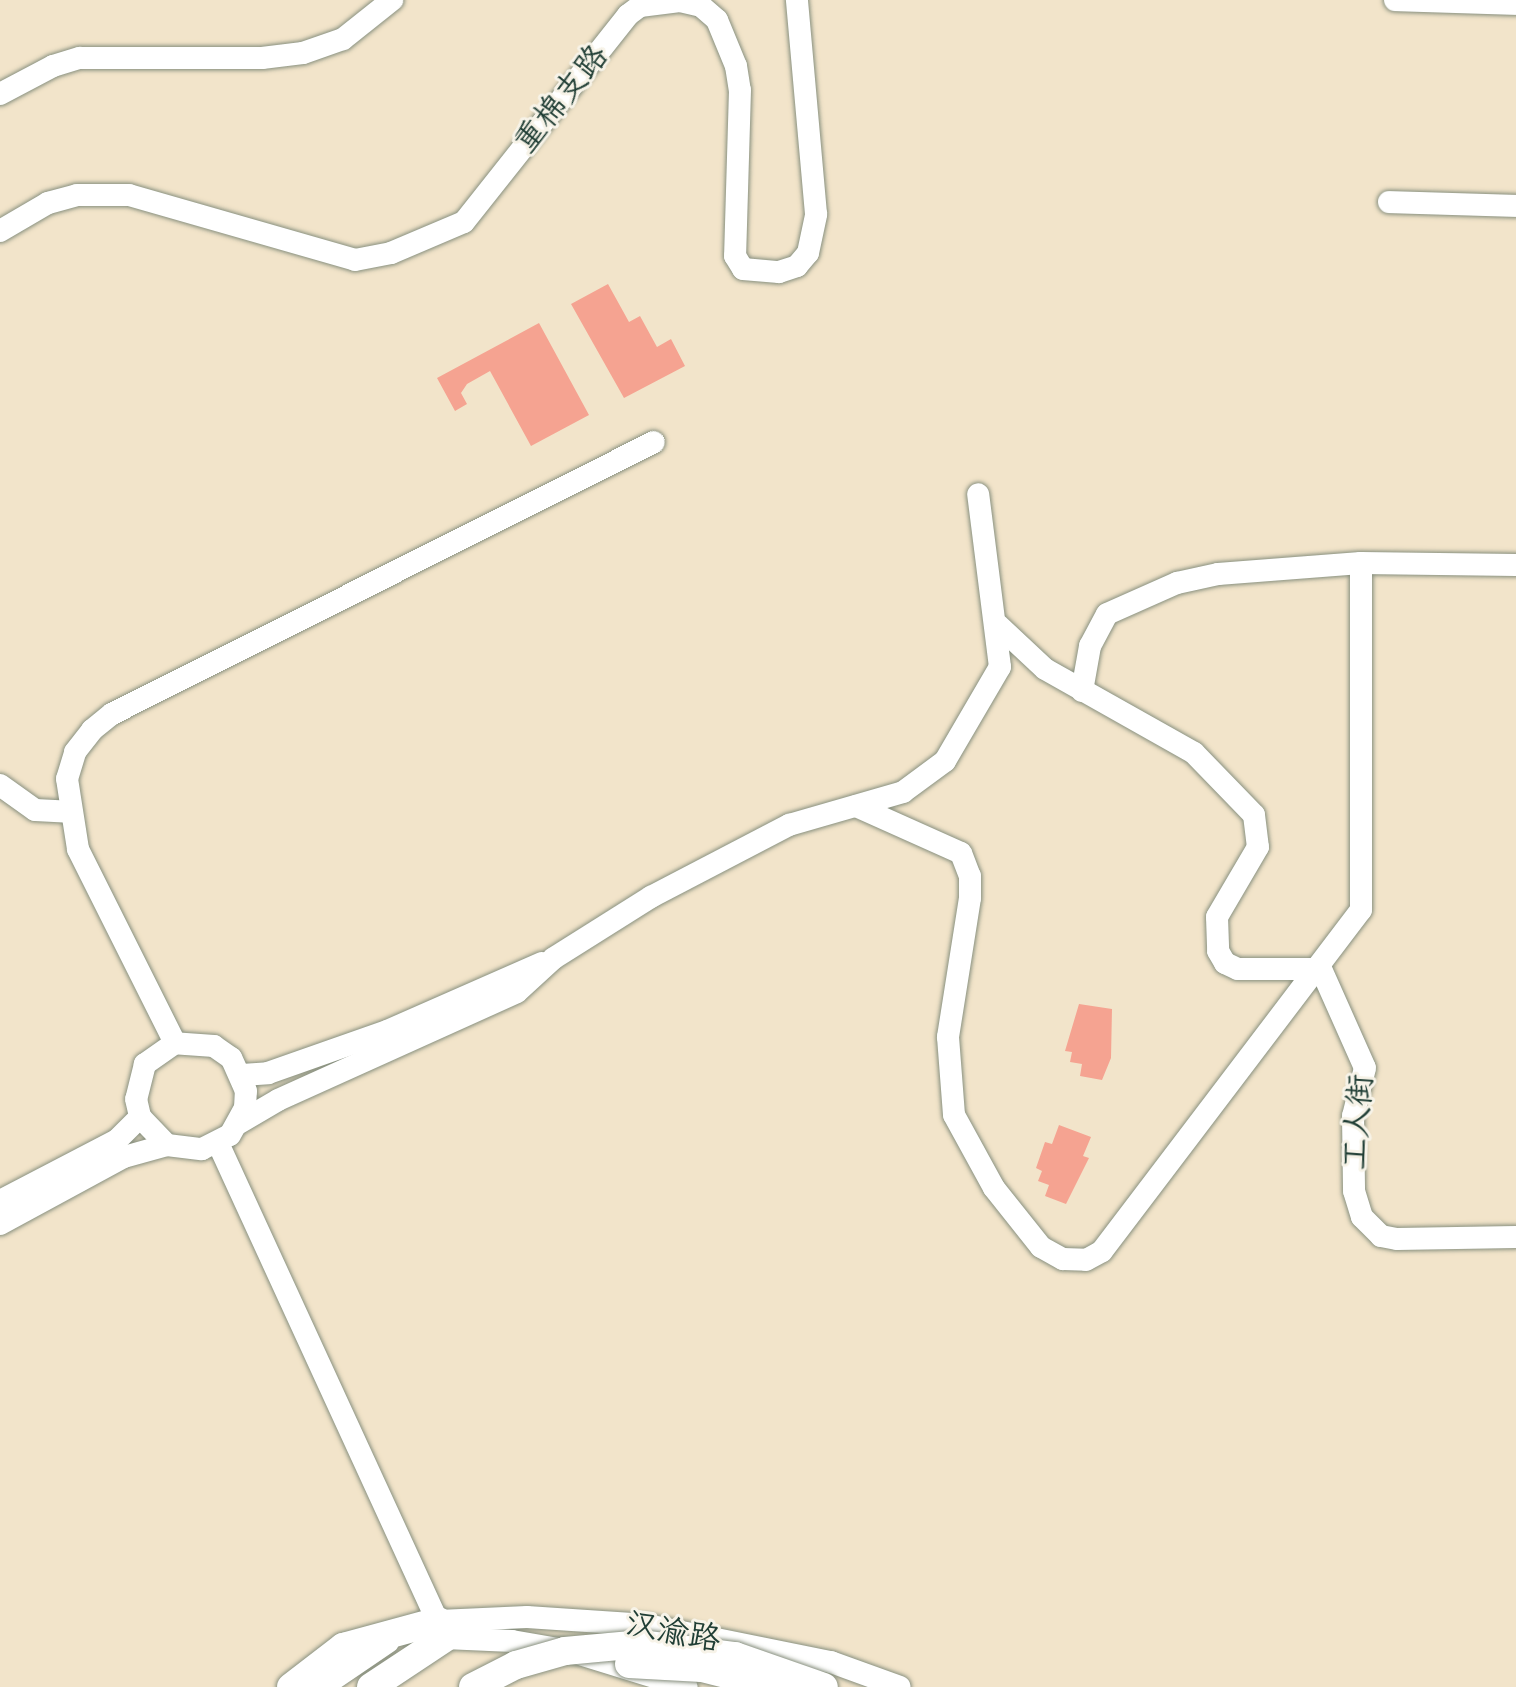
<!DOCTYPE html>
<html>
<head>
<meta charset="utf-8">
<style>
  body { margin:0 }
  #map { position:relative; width:1516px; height:1687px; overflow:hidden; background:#f2e4ca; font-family:Caveat,"LXGW WenKai TC",sans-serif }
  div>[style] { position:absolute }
  .building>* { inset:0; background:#f5a391 }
  .roads { filter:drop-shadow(0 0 2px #88907f) drop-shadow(0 0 2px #88907f) }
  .minor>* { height:22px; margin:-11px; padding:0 11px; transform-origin:11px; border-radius:11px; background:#fff }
  .major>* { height:28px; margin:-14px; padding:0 14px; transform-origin:14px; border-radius:14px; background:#fff }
  .bridges { filter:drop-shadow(0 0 2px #88907f) drop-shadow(0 0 2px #88907f) }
  .major-bridge>* { height:28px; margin:-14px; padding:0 14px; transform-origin:14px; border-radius:14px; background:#fff }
  span { translate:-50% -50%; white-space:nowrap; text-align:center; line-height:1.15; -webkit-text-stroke:6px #f7f3e8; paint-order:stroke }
  .street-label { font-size:32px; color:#1f3d34 }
</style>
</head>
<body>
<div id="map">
  <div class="building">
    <div style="clip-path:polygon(608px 284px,629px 322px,640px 316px,657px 347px,671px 339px,685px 366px,624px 398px,571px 304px)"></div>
    <div style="clip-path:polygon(539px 323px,589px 415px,531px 446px,490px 371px,467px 384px,461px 393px,467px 404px,455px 411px,437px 378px)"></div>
    <div style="clip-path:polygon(1079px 1004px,1112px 1009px,1111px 1058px,1102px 1080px,1080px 1076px,1082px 1064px,1070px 1062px,1072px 1052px,1065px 1051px)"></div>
    <div style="clip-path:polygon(1059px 1125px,1091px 1137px,1083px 1156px,1089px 1158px,1066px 1204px,1045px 1196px,1049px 1185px,1038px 1181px,1042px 1171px,1036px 1168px,1045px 1142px,1052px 1144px)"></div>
  </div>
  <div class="roads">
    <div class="minor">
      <div style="left:1395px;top:0;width:121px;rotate:1.9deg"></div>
      <div style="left:0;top:94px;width:60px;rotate:-27.8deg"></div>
      <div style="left:53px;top:66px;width:28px;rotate:-17deg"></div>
      <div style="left:80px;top:58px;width:182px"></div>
      <div style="left:262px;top:58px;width:41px;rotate:-7deg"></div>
      <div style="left:303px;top:53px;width:42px;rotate:-19.3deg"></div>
      <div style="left:343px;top:39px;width:63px;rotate:-38.5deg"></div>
      <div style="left:1389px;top:202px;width:127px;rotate:1.8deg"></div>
      <div style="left:0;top:231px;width:56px;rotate:-30.3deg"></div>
      <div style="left:48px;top:203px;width:30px;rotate:-15deg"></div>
      <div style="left:77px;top:195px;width:52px"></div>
      <div style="left:129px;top:195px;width:235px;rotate:16deg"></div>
      <div style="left:355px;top:260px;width:37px;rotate:-11deg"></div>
      <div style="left:391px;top:253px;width:79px;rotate:-23deg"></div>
      <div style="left:464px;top:222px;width:264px;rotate:-51.6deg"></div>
      <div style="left:628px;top:15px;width:15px;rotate:-37deg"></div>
      <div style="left:640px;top:6px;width:40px;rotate:-7.1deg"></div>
      <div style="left:680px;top:1px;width:22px;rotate:13deg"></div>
      <div style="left:701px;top:6px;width:21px;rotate:41deg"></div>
      <div style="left:717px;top:20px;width:50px;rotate:67.6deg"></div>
      <div style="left:736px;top:66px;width:24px;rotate:81deg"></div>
      <div style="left:740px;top:90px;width:166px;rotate:91.7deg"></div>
      <div style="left:735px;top:256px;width:15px;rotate:58deg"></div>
      <div style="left:743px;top:269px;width:36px;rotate:5deg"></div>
      <div style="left:779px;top:272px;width:19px;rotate:-18deg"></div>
      <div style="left:797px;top:266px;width:17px;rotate:-50deg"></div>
      <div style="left:808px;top:253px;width:40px;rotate:-78deg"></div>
      <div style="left:816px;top:214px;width:215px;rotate:-95.1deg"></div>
      <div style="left:998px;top:625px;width:64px;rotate:43.1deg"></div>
      <div style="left:1045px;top:669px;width:171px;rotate:29.4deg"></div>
      <div style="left:1194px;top:753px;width:86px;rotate:45.9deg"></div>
      <div style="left:1254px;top:815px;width:32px;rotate:83deg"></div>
      <div style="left:1258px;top:847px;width:81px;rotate:120.4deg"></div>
      <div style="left:1217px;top:917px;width:34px;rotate:88deg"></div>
      <div style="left:1218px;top:951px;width:14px;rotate:60deg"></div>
      <div style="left:1225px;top:963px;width:14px;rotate:25deg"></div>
      <div style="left:1238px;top:969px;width:83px"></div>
      <div style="left:1082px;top:691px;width:46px;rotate:-79.9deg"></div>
      <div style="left:1090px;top:646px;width:36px;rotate:-62deg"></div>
      <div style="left:1107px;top:614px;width:77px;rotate:-23.9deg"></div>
      <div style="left:1177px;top:583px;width:42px;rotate:-12.4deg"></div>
      <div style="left:1218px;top:574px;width:143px;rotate:-4.4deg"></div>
      <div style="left:1361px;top:563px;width:155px;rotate:0.7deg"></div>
      <div style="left:0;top:785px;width:43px;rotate:35.5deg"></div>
      <div style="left:35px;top:810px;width:34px;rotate:3deg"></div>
      <div style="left:856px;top:806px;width:115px;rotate:24.1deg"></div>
      <div style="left:961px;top:853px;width:25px;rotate:69deg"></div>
      <div style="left:970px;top:876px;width:22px;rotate:90deg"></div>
      <div style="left:970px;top:898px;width:141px;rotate:99deg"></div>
      <div style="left:948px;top:1037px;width:78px;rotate:85.6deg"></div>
      <div style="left:954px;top:1115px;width:83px;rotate:61.3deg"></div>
      <div style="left:994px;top:1188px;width:75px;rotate:51.5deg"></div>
      <div style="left:1041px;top:1247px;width:25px;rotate:29deg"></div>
      <div style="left:1063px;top:1259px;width:23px;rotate:2deg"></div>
      <div style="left:1086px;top:1260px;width:18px;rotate:-29deg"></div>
      <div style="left:1102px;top:1251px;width:428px;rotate:-52.8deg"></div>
      <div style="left:1361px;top:910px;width:347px;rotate:-90deg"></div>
      <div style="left:1321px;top:969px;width:108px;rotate:66deg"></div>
      <div style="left:1365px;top:1068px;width:49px;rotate:104deg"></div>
      <div style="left:1353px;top:1116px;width:75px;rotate:89.2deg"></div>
      <div style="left:1354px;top:1191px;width:27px;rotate:73deg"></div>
      <div style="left:1362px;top:1217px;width:27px;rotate:45deg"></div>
      <div style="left:1381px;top:1236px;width:16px;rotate:11deg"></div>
      <div style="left:1397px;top:1239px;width:119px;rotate:-1deg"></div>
      <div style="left:175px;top:1043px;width:217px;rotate:-116.6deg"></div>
      <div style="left:78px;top:849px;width:71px;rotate:-98.9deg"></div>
      <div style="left:67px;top:779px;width:28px;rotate:-73deg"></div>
      <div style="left:75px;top:752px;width:28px;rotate:-52deg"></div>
      <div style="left:92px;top:730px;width:26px;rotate:-39deg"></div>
      <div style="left:112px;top:714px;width:606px;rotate:-26.65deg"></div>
      <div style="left:242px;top:1075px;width:26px;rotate:-4deg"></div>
      <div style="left:268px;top:1073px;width:126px;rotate:-19.4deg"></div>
      <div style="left:387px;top:1031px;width:169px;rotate:-23.7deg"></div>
      <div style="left:239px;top:1123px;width:45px;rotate:-30.5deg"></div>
      <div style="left:278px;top:1100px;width:262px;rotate:-24.3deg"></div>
      <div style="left:517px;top:992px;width:50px;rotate:-42.6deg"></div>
      <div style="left:554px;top:958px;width:115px;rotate:-32.2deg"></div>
      <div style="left:651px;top:897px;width:156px;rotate:-27.6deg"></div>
      <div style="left:789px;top:825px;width:119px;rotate:-16.1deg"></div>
      <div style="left:903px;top:792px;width:52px;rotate:-36.4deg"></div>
      <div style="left:945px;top:761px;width:109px;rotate:-59.7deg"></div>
      <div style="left:1000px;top:667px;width:174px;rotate:-97.2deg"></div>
      <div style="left:218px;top:1143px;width:539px;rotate:65.34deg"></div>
      <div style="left:0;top:1201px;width:132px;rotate:-27.5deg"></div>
      <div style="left:117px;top:1140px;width:33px;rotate:-45deg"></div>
      <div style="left:0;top:1224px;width:141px;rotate:-28.4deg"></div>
      <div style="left:124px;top:1157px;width:45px;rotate:-15.6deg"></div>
      <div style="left:167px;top:1145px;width:35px;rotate:7deg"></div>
      <div style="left:202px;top:1149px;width:31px;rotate:-27deg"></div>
      <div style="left:230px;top:1135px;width:31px;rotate:-61deg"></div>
      <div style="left:245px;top:1108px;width:17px;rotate:-87deg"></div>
      <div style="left:246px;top:1091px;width:36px;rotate:-114deg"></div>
      <div style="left:231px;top:1058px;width:21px;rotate:-145deg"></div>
      <div style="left:214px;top:1046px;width:39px;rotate:-176deg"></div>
      <div style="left:175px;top:1043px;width:37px;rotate:145deg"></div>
      <div style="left:145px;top:1064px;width:36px;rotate:104deg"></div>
      <div style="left:136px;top:1099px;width:18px;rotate:77deg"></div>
      <div style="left:140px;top:1117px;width:39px;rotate:46deg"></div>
      <div style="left:423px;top:1627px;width:17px;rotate:-21deg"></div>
      <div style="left:439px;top:1621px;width:88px;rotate:-2.6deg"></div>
      <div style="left:527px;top:1617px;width:120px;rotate:3.8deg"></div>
      <div style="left:647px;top:1625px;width:188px;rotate:11.4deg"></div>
      <div style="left:831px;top:1662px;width:73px;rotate:19.9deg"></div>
      <div style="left:432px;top:1644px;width:14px;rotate:-25deg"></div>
      <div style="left:445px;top:1638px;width:67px;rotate:2.6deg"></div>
      <div style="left:512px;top:1641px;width:59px;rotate:9.8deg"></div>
      <div style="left:570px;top:1651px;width:122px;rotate:17.1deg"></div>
      <div style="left:322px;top:1687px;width:80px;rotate:-34.3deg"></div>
    </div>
    <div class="major">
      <div style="left:291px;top:1687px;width:66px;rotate:-37.6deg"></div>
      <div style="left:343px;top:1647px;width:99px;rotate:-15.2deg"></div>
      <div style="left:371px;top:1687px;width:89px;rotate:-33.5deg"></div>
    </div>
  </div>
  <div class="bridges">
    <div class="major-bridge">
      <div style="left:629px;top:1664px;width:73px;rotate:3.1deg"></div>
      <div style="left:702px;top:1668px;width:69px;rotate:14.2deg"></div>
      <div style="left:473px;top:1687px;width:48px;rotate:-27.1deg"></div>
      <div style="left:516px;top:1665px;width:51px;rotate:-15.9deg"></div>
      <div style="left:565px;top:1651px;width:75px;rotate:-5.3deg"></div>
      <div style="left:640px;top:1644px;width:96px;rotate:7.2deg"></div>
      <div style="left:735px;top:1656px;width:94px;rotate:19.2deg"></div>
    </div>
  </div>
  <div class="street-label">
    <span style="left:561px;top:99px;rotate:-51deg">重棉支路</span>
    <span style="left:1358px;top:1122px;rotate:-86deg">工人街</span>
    <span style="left:673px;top:1632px;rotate:10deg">汉渝路</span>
  </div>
</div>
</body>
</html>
